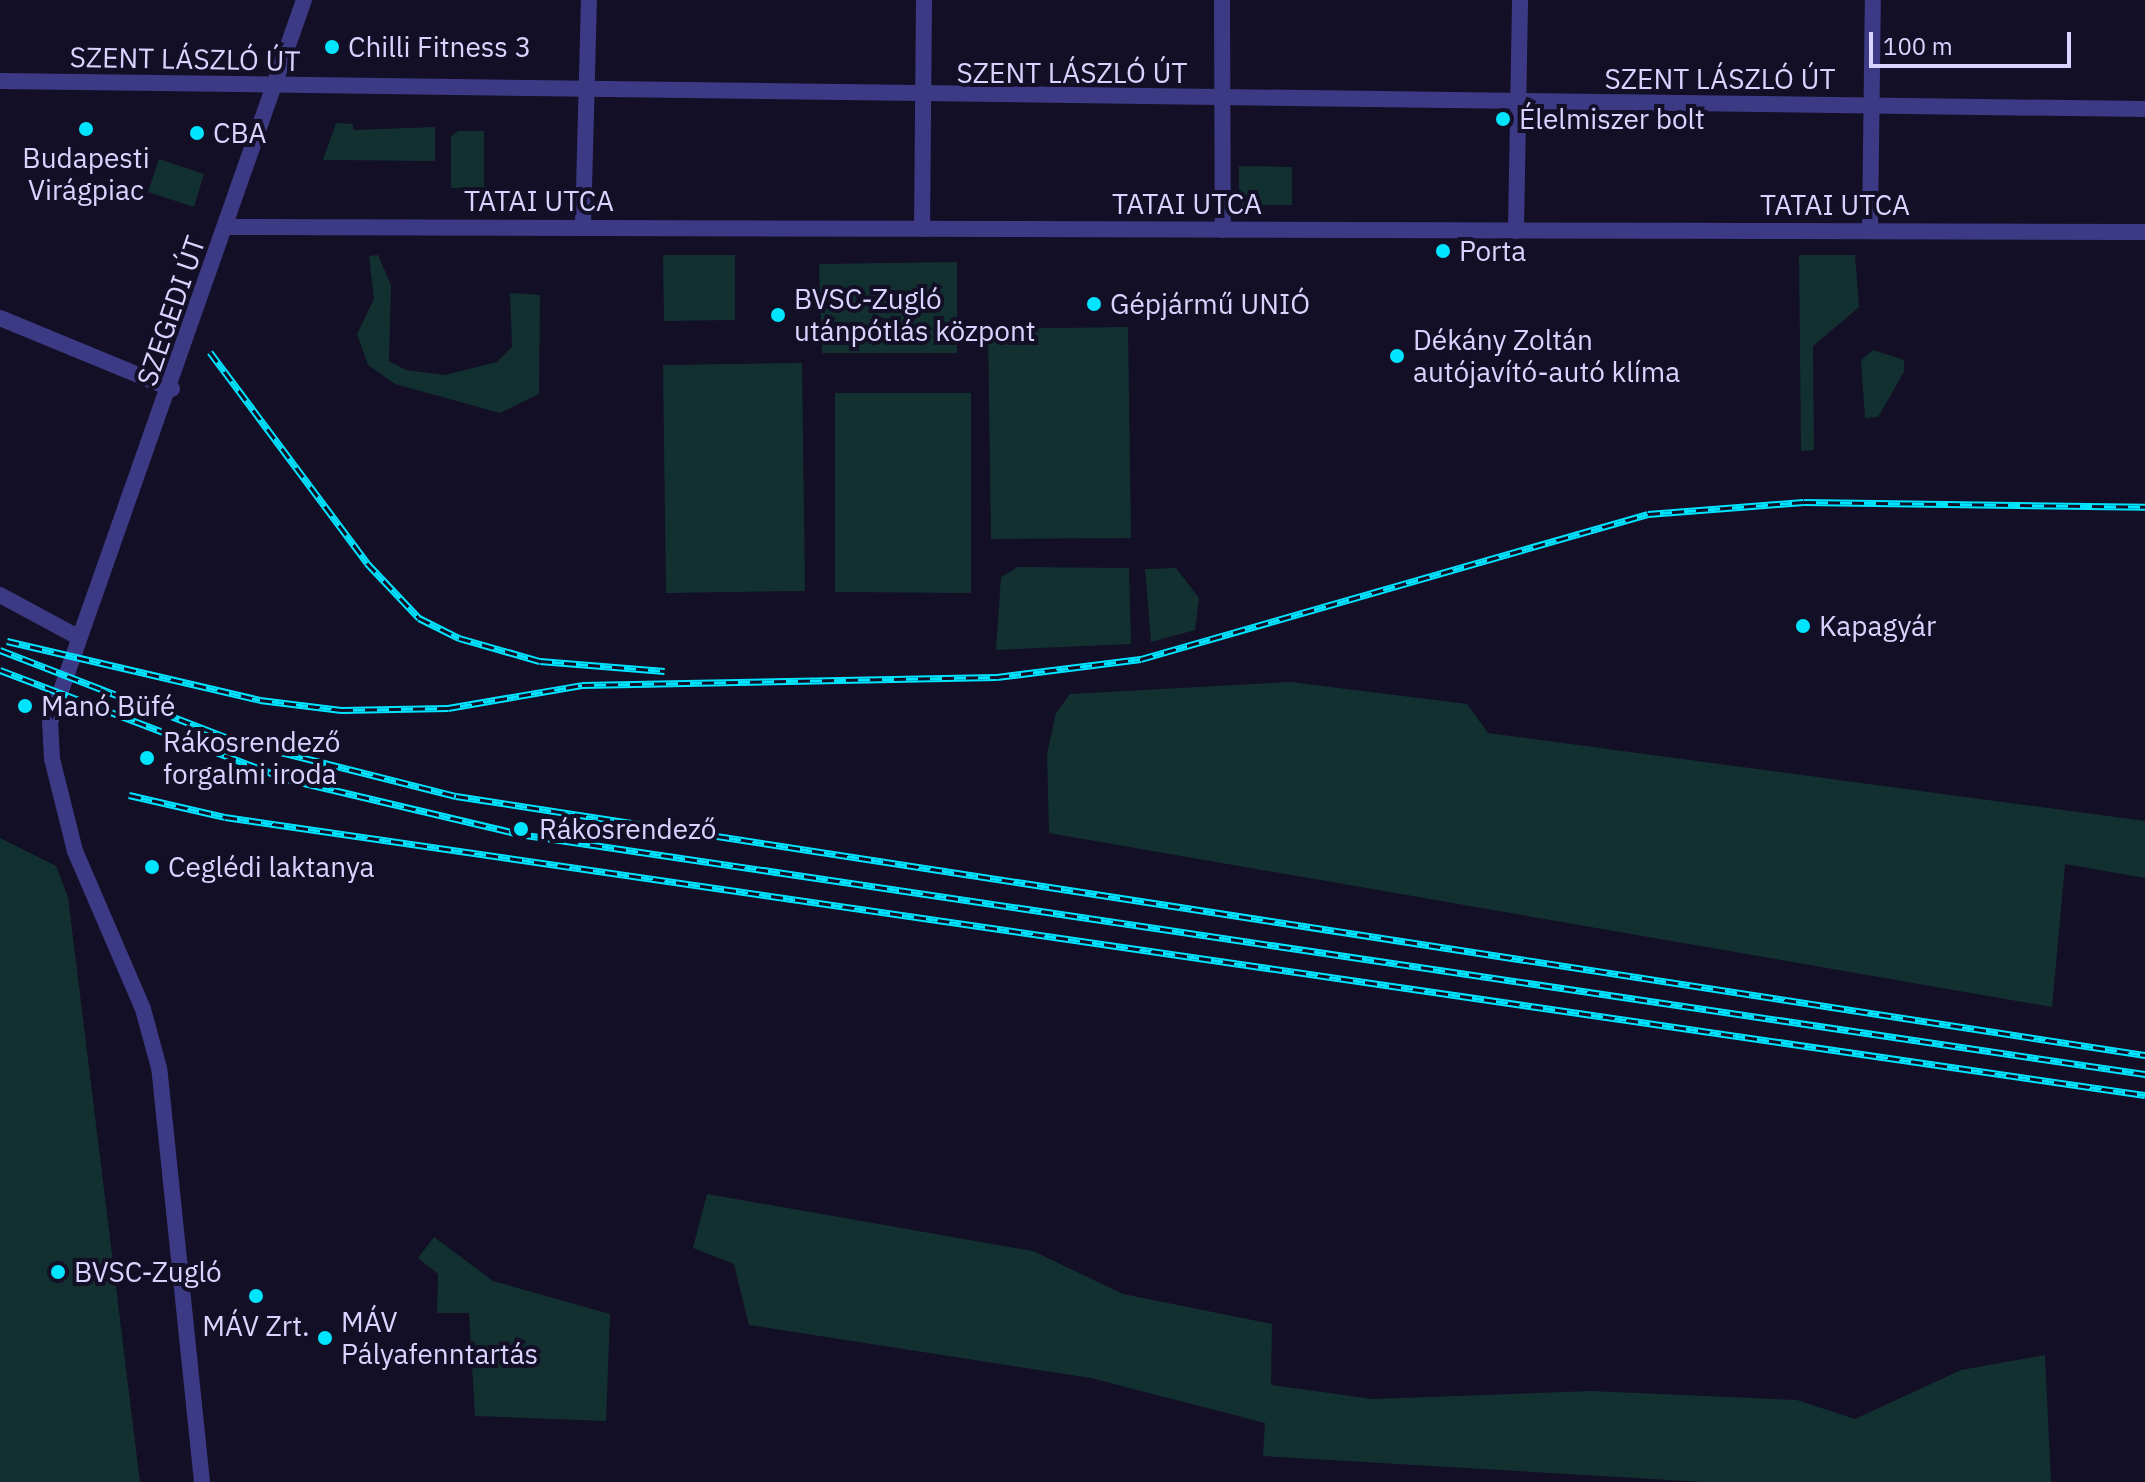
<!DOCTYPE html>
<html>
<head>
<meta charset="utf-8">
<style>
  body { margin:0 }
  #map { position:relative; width:2145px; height:1482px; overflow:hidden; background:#130f26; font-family:"IBM Plex Sans",sans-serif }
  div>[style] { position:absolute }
  .green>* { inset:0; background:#12302f }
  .street>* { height:16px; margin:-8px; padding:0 8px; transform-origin:8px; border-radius:8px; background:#3d3a85 }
  .rail>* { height:7px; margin-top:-3.5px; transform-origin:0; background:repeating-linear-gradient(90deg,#130f26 0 12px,#00e5ff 0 24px); box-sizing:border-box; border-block:2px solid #00e5ff }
  .dots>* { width:22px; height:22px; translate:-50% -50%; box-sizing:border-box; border:4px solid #130f26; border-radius:50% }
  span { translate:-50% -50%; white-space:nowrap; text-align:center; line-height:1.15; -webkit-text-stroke:8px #130f26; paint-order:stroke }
  .poi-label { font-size:28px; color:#d9d4ff }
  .left { translate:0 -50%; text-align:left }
  .street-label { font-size:28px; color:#d9d4ff }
  .scale { position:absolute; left:1869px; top:32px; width:202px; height:36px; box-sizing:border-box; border:4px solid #d9d4ff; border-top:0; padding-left:10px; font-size:24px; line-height:28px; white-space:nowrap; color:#d9d4ff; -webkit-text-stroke:6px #130f26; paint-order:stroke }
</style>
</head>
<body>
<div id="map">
  <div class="green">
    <div style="clip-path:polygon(336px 123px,353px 124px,353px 130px,435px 127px,435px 161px,323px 160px)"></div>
    <div style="clip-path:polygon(458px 131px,484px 131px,484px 188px,451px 188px,451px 136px)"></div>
    <div style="clip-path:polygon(159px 159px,204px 174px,194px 207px,148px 192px)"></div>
    <div style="clip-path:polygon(1239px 166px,1292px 167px,1292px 205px,1239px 205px)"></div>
    <div style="clip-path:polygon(378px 255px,391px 285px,389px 361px,406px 370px,445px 375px,497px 362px,512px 347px,510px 293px,540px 295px,539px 394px,500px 413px,395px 384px,368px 365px,357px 334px,374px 299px,369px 256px)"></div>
    <div style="clip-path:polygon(663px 255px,735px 255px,735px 320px,664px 321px)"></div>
    <div style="clip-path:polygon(1799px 255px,1855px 255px,1859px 307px,1813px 346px,1814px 450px,1801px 451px)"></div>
    <div style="clip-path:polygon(957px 262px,957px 353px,822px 353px,819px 264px)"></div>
    <div style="clip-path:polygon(1128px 327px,1131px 538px,991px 539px,988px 329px)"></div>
    <div style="clip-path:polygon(1873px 350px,1904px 360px,1904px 372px,1878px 417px,1865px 418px,1861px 360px)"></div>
    <div style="clip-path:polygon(802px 363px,805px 591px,666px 593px,663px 365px)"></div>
    <div style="clip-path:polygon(835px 393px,971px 393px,971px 593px,835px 592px)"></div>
    <div style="clip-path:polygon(1018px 567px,1129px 568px,1131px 644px,996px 650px,1001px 577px)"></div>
    <div style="clip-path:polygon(1176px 568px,1199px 598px,1195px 630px,1151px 642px,1145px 569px)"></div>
    <div style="clip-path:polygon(1290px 682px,1467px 704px,1488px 733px,2145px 821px,2145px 878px,2065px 864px,2052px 1007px,1049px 833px,1047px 754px,1056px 713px,1070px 694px)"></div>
    <div style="clip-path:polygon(0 838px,56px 866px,68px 897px,140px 1482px,0 1482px)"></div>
    <div style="clip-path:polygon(707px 1194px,1033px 1251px,1123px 1294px,1272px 1324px,1271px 1385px,1373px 1399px,1591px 1391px,1797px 1400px,1855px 1419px,1961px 1370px,2045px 1355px,2051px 1482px,1704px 1482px,1263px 1456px,1265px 1423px,1091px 1378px,749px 1325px,734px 1264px,693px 1248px)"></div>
    <div style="clip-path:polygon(434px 1237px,493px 1281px,610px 1314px,606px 1421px,475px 1416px,469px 1313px,437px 1313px,438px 1274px,418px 1258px)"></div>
  </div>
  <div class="street">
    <div style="left:1222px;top:0;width:230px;rotate:89.8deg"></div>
    <div style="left:0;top:81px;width:2145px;rotate:0.75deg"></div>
    <div style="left:228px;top:227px;width:1917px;rotate:0.15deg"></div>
    <div style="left:583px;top:227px;width:227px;rotate:-88.5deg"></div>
    <div style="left:922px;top:229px;width:229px;rotate:-89.5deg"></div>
    <div style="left:1516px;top:231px;width:231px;rotate:-89deg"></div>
    <div style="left:1870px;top:231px;width:231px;rotate:-89.3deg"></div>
    <div style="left:0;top:318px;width:186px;rotate:22.4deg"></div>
    <div style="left:0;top:595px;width:89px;rotate:28.3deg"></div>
    <div style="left:202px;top:1482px;width:416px;rotate:-95.9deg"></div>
    <div style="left:159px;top:1068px;width:61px;rotate:-105.2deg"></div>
    <div style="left:143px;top:1009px;width:172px;rotate:-113.3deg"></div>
    <div style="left:75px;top:851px;width:95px;rotate:-104deg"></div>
    <div style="left:52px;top:759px;width:37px;rotate:-93deg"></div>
    <div style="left:50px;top:722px;width:765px;rotate:-70.62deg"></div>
  </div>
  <div class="rail">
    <div style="left:210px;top:352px;width:263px;rotate:53.3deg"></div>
    <div style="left:367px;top:563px;width:76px;rotate:46.6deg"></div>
    <div style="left:419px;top:618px;width:45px;rotate:26.6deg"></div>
    <div style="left:459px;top:638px;width:84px;rotate:15.9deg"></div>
    <div style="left:540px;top:661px;width:125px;rotate:4.6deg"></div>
    <div style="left:7px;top:641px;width:260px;rotate:13.1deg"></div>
    <div style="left:260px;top:700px;width:82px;rotate:7deg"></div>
    <div style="left:341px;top:710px;width:107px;rotate:-1.1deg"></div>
    <div style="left:448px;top:708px;width:136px;rotate:-9.7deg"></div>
    <div style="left:582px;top:685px;width:415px;rotate:-1.1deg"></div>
    <div style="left:997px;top:677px;width:145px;rotate:-7.1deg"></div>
    <div style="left:1141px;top:659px;width:527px;rotate:-15.96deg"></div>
    <div style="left:1648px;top:514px;width:156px;rotate:-4.4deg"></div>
    <div style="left:1804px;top:502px;width:341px;rotate:0.8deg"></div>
    <div style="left:0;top:650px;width:250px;rotate:21.1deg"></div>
    <div style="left:233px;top:740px;width:230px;rotate:14.1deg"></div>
    <div style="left:456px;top:796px;width:1709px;rotate:8.72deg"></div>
    <div style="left:0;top:670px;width:307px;rotate:20.8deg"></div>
    <div style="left:287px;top:779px;width:238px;rotate:13.3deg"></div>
    <div style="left:519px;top:834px;width:1644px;rotate:8.4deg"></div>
    <div style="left:129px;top:795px;width:98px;rotate:12.9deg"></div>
    <div style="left:225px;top:817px;width:1940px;rotate:8.24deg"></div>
  </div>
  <div class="dots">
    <div style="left:332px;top:47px;background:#00e5ff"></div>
    <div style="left:1503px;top:119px;background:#00e5ff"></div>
    <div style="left:86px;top:129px;background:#00e5ff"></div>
    <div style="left:197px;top:133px;background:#00e5ff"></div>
    <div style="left:1443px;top:251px;background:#00e5ff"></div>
    <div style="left:1094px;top:304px;background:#00e5ff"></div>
    <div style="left:778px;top:315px;background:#00e5ff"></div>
    <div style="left:1397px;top:356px;background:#00e5ff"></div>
    <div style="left:1803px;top:626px;background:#00e5ff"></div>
    <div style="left:25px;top:706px;background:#00e5ff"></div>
    <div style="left:147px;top:758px;background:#00e5ff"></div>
    <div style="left:521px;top:829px;background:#00e5ff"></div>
    <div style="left:152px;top:867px;background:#00e5ff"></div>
    <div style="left:58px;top:1272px;background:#00e5ff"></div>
    <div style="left:256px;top:1296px;background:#00e5ff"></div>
    <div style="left:325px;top:1338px;background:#00e5ff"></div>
  </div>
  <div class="poi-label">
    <span class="left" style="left:348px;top:47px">Chilli Fitness 3</span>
    <span class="left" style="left:1519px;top:119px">Élelmiszer bolt</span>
    <span class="left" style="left:213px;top:133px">CBA</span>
    <span style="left:86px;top:174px">Budapesti<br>Virágpiac</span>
    <span class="left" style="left:1459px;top:251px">Porta</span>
    <span class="left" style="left:794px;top:315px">BVSC-Zugló<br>utánpótlás központ</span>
    <span class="left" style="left:1110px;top:304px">Gépjármű UNIÓ</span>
    <span class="left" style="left:1413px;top:356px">Dékány Zoltán<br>autójavító-autó klíma</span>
    <span class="left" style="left:1819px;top:626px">Kapagyár</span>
    <span class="left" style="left:41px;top:706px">Manó Büfé</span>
    <span class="left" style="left:163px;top:758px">Rákosrendező<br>forgalmi iroda</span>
    <span class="left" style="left:539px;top:829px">Rákosrendező</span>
    <span class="left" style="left:168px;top:867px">Ceglédi laktanya</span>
    <span class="left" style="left:74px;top:1272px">BVSC-Zugló</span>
    <span class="left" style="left:341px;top:1338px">MÁV<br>Pályafenntartás</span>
    <span style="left:256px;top:1326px">MÁV Zrt.</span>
  </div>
  <div class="street-label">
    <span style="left:185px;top:59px;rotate:1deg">SZENT LÁSZLÓ ÚT</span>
    <span style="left:1072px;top:73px">SZENT LÁSZLÓ ÚT</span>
    <span style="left:1720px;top:79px">SZENT LÁSZLÓ ÚT</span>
    <span style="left:539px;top:201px">TATAI UTCA</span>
    <span style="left:1187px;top:204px">TATAI UTCA</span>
    <span style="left:1835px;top:205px">TATAI UTCA</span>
    <span style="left:171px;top:311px;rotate:-71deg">SZEGEDI ÚT</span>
  </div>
  <div class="scale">100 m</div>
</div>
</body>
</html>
